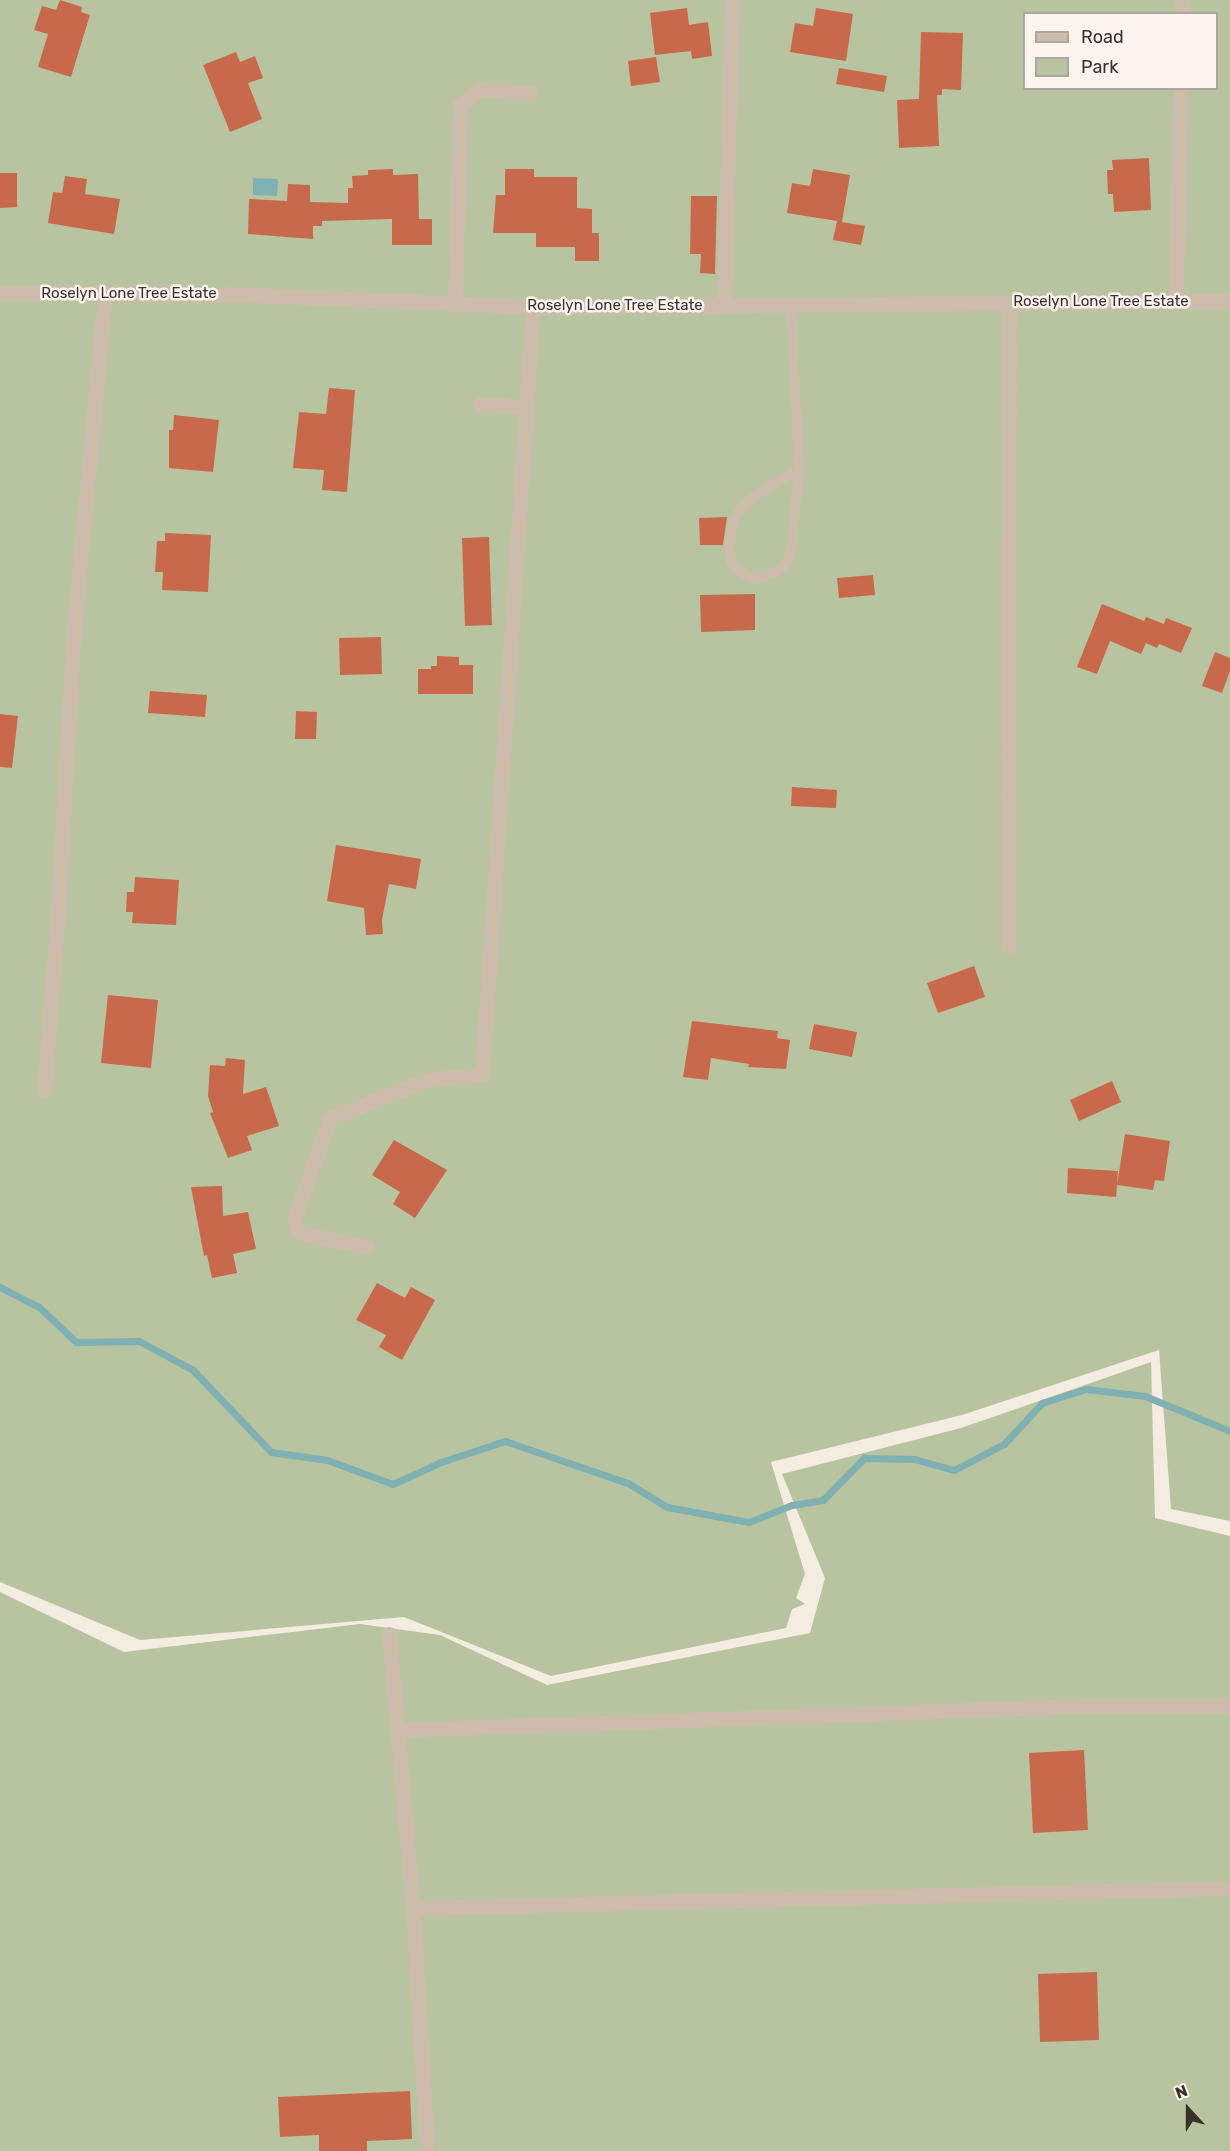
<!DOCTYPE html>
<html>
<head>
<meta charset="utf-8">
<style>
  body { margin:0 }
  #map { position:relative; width:1230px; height:2151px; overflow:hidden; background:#f4ebe1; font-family:Rubik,sans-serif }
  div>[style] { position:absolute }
  .green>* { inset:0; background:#b8c4a0 }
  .water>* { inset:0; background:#7fb0b2 }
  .stream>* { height:7px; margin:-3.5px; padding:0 3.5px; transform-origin:3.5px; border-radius:3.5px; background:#7fb0b2 }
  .building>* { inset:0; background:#c8694b }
  .lane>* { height:10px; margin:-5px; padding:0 5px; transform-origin:5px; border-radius:5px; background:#cdbbac }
  .street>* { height:15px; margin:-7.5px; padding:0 7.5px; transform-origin:7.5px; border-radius:7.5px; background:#cdbbac }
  span { translate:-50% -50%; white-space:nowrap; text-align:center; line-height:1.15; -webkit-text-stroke:5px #fbf5ee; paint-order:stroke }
  .street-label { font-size:15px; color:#3b302b }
  .legend { position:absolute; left:1023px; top:12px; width:195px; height:78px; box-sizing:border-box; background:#fbf5ee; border:2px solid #aea6a0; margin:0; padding:8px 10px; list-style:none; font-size:18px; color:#3b302b }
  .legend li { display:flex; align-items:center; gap:12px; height:30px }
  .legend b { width:30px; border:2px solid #aea6a0 }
  .north { position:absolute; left:1158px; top:2079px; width:60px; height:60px; -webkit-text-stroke:4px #fbf5ee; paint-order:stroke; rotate:339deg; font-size:16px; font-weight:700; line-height:24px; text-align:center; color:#3b302b }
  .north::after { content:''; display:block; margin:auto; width:21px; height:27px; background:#3b302b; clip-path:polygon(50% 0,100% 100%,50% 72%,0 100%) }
</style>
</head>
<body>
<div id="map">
  <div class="green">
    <div style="clip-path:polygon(evenodd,0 0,1230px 0,1230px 1521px,1171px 1509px,1159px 1350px,962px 1415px,771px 1462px,805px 1574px,796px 1598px,805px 1604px,792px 1609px,786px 1628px,551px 1676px,404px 1617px,140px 1640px,0 1582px,0 0,1024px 14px,1216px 14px,1216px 88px,1024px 88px,1024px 14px)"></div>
    <div style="clip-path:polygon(1151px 1362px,1155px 1518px,1230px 1536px,1230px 2151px,0 2151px,0 1592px,124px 1652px,360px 1624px,440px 1635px,547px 1685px,810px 1633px,825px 1578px,782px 1474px,961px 1428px)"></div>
  </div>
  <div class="water">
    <div style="clip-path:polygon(253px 178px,278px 179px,277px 196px,253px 195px)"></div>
  </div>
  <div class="stream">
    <div style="left:0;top:1287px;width:44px;rotate:27.1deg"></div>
    <div style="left:39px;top:1307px;width:51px;rotate:43.4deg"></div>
    <div style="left:76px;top:1342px;width:63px;rotate:-0.9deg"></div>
    <div style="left:139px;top:1341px;width:61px;rotate:28.2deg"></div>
    <div style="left:193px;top:1370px;width:113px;rotate:46.4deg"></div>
    <div style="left:271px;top:1452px;width:57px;rotate:8.1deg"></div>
    <div style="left:327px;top:1460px;width:70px;rotate:20deg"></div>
    <div style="left:393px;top:1484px;width:53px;rotate:-24.6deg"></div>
    <div style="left:441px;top:1462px;width:67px;rotate:-18.2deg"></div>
    <div style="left:505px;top:1441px;width:130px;rotate:18.9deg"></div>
    <div style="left:628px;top:1483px;width:46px;rotate:31.6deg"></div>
    <div style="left:667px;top:1507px;width:83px;rotate:10.4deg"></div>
    <div style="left:749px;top:1522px;width:46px;rotate:-21.6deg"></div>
    <div style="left:792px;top:1505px;width:31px;rotate:-9deg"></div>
    <div style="left:823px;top:1500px;width:59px;rotate:-45.7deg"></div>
    <div style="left:864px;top:1458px;width:50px;rotate:1.1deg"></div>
    <div style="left:914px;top:1459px;width:41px;rotate:15.4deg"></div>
    <div style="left:954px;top:1470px;width:56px;rotate:-27.5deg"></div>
    <div style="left:1004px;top:1444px;width:56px;rotate:-47.2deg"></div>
    <div style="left:1042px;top:1403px;width:46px;rotate:-17.7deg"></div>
    <div style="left:1086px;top:1389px;width:59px;rotate:6.8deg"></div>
    <div style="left:1145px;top:1396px;width:92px;rotate:22.4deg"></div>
  </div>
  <div class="building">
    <div style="clip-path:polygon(60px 0,82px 7px,81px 12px,90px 15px,71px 77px,38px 67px,48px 34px,34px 30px,42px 6px,56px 10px)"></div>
    <div style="clip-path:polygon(687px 8px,689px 25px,708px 22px,712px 56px,692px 59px,691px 51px,655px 55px,650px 13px)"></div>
    <div style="clip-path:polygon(816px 8px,853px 14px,846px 61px,790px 52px,795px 23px,813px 26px)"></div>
    <div style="clip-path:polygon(921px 32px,963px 33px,961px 90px,942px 89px,942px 95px,937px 95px,939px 146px,899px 148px,897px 100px,919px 99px)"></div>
    <div style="clip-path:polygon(236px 52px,240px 62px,255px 56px,263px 78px,248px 83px,262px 119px,230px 132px,203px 65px)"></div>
    <div style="clip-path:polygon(656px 57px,660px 82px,631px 86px,628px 61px)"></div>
    <div style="clip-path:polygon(839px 68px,887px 76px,884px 92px,836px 84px)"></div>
    <div style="clip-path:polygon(1149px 158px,1151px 210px,1114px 212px,1113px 194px,1108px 194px,1107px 170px,1113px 170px,1112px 160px)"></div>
    <div style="clip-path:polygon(393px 169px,393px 175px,418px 174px,419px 219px,432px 219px,432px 245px,392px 245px,392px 219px,322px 221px,322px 226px,313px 226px,313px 239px,248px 234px,249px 199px,287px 201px,288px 184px,310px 185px,310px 202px,348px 203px,348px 188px,353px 188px,352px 176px,368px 175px,368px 170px)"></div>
    <div style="clip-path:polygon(505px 169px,534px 169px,534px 177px,577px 177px,577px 208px,592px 209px,592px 233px,599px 233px,599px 261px,575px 261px,575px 247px,536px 247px,536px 233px,493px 233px,496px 195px,505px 195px)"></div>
    <div style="clip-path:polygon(813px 169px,850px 175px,842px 222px,865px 226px,861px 245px,833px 240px,837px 221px,787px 213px,792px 183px,810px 186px)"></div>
    <div style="clip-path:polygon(0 173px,17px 173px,17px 207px,0 208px)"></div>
    <div style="clip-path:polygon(65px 176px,87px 179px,85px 194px,120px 199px,114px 234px,48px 223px,53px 192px,62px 193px)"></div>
    <div style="clip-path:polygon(691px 196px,717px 196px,715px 274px,700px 273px,701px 254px,690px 254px)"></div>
    <div style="clip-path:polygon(329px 388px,355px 390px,347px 492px,322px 490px,324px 470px,293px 468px,299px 412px,326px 414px)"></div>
    <div style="clip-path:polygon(174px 415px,219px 420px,213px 472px,169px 468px,169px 430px,173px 430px)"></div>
    <div style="clip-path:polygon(727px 517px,723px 545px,700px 545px,699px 518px)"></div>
    <div style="clip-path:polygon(165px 533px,211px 535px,208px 592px,162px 590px,163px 572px,155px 572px,157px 541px,165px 541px)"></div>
    <div style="clip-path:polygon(489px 537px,492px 625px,465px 626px,462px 538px)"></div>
    <div style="clip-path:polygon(873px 575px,875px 595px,839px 598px,837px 578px)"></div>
    <div style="clip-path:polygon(755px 594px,755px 630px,701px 632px,700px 595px)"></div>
    <div style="clip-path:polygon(1102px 604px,1144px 621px,1146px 617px,1164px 624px,1166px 618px,1192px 628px,1181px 653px,1159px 644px,1157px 648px,1146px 643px,1141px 654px,1110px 641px,1097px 674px,1077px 667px)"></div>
    <div style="clip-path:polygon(381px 637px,382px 674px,340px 675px,339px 638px)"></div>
    <div style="clip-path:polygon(1215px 652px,1230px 658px,1230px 671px,1222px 693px,1202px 686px)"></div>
    <div style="clip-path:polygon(437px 656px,459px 657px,459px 665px,473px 665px,473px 694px,418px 694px,418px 669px,431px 669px,431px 666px,437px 666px)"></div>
    <div style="clip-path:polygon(150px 691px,207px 695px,205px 717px,148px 713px)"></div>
    <div style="clip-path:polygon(296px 711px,317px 712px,316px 739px,295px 739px)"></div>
    <div style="clip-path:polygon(0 714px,18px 716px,12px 768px,0 767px)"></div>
    <div style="clip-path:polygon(792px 787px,837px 790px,836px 808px,791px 806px)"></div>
    <div style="clip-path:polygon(336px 845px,421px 859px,416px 889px,389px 884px,382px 920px,383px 934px,366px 935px,364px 908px,327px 901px)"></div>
    <div style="clip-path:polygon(135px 877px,179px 880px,176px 925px,132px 923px,133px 912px,126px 912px,127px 892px,134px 892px)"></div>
    <div style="clip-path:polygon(974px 966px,985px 997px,938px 1013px,927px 983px)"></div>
    <div style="clip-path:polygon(108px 995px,158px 1000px,151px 1068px,101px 1063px)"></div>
    <div style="clip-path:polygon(692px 1021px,778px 1031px,777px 1038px,790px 1040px,786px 1069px,748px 1067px,749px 1064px,711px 1058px,708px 1080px,683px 1077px)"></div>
    <div style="clip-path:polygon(814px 1024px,857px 1032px,852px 1057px,809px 1049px)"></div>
    <div style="clip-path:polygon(226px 1058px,245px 1060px,243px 1094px,266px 1087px,279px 1126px,247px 1136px,252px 1150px,228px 1158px,210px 1113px,213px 1112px,208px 1096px,210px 1065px,225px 1066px)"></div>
    <div style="clip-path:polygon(1112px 1081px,1121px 1102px,1079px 1121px,1070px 1100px)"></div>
    <div style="clip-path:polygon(1125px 1134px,1170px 1141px,1164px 1181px,1155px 1180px,1153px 1190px,1117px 1185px)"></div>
    <div style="clip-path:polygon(394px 1140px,447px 1170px,415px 1218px,393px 1204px,400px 1192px,372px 1175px)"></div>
    <div style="clip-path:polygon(1068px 1168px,1118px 1171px,1116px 1197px,1067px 1193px)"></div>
    <div style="clip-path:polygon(222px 1186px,223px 1216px,248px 1212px,256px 1249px,233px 1254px,237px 1273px,212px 1278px,207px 1255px,204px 1256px,191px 1187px)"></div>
    <div style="clip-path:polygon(377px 1283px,405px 1298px,411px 1287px,435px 1300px,402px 1360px,379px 1347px,386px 1335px,356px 1320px)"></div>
    <div style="clip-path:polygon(1084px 1750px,1088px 1830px,1033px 1833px,1029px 1753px)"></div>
    <div style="clip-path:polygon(1097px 1972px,1099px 2040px,1040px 2042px,1038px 1974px)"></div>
    <div style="clip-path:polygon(410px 2091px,412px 2139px,367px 2141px,367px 2151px,319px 2151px,319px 2135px,280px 2137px,278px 2097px)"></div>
  </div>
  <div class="lane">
    <div style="left:791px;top:305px;width:165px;rotate:87.2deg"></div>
    <div style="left:799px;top:470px;width:83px;rotate:95.5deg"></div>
    <div style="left:791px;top:553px;width:16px;rotate:117deg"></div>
    <div style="left:784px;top:567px;width:15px;rotate:152deg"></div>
    <div style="left:771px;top:574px;width:17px;rotate:163deg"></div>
    <div style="left:755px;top:579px;width:14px;rotate:-155deg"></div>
    <div style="left:742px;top:573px;width:16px;rotate:-135deg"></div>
    <div style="left:731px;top:562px;width:18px;rotate:-93deg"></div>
    <div style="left:730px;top:544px;width:21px;rotate:-82deg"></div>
    <div style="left:733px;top:523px;width:17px;rotate:-62deg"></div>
    <div style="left:741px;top:508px;width:21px;rotate:-41deg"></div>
    <div style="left:757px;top:494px;width:48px;rotate:-29.7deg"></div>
  </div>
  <div class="street">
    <div style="left:1182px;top:14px;width:14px;rotate:-90deg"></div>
    <div style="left:0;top:293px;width:227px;rotate:0.3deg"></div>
    <div style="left:227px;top:294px;width:306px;rotate:2.4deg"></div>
    <div style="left:533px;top:307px;width:697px;rotate:-0.49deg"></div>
    <div style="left:1176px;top:302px;width:214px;rotate:-88.9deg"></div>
    <div style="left:455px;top:305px;width:200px;rotate:-88.6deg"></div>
    <div style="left:460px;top:105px;width:25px;rotate:-40deg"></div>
    <div style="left:479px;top:89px;width:51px;rotate:4.5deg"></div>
    <div style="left:724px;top:305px;width:305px;rotate:-88.5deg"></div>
    <div style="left:480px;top:404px;width:47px;rotate:3.7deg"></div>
    <div style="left:1008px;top:946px;width:643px;rotate:-89.91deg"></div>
    <div style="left:44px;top:1091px;width:169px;rotate:-85.6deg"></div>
    <div style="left:57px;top:923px;width:296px;rotate:-86.7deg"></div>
    <div style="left:74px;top:627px;width:334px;rotate:-84.7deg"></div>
    <div style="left:367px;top:1247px;width:64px;rotate:-168.3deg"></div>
    <div style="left:304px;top:1234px;width:8px;rotate:-150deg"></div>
    <div style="left:297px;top:1230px;width:11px;rotate:-105deg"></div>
    <div style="left:294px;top:1219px;width:107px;rotate:-70.4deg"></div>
    <div style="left:330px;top:1118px;width:104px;rotate:-21.4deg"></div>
    <div style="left:427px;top:1080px;width:55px;rotate:-6.2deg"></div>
    <div style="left:482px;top:1074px;width:769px;rotate:-86.2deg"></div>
    <div style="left:389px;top:1634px;width:275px;rotate:85deg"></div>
    <div style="left:413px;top:1908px;width:243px;rotate:86.7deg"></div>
    <div style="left:399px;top:1730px;width:681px;rotate:-2.02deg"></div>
    <div style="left:1080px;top:1706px;width:150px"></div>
    <div style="left:413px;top:1908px;width:817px;rotate:-1.4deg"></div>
  </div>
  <div class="street-label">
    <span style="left:129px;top:294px">Roselyn Lone Tree Estate</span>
    <span style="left:1101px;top:302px">Roselyn Lone Tree Estate</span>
    <span style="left:615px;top:306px">Roselyn Lone Tree Estate</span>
  </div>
  <ul class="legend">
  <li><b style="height:8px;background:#cdbbac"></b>Road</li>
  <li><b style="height:16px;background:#b8c4a0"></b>Park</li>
  </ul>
  <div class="north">N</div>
</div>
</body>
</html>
